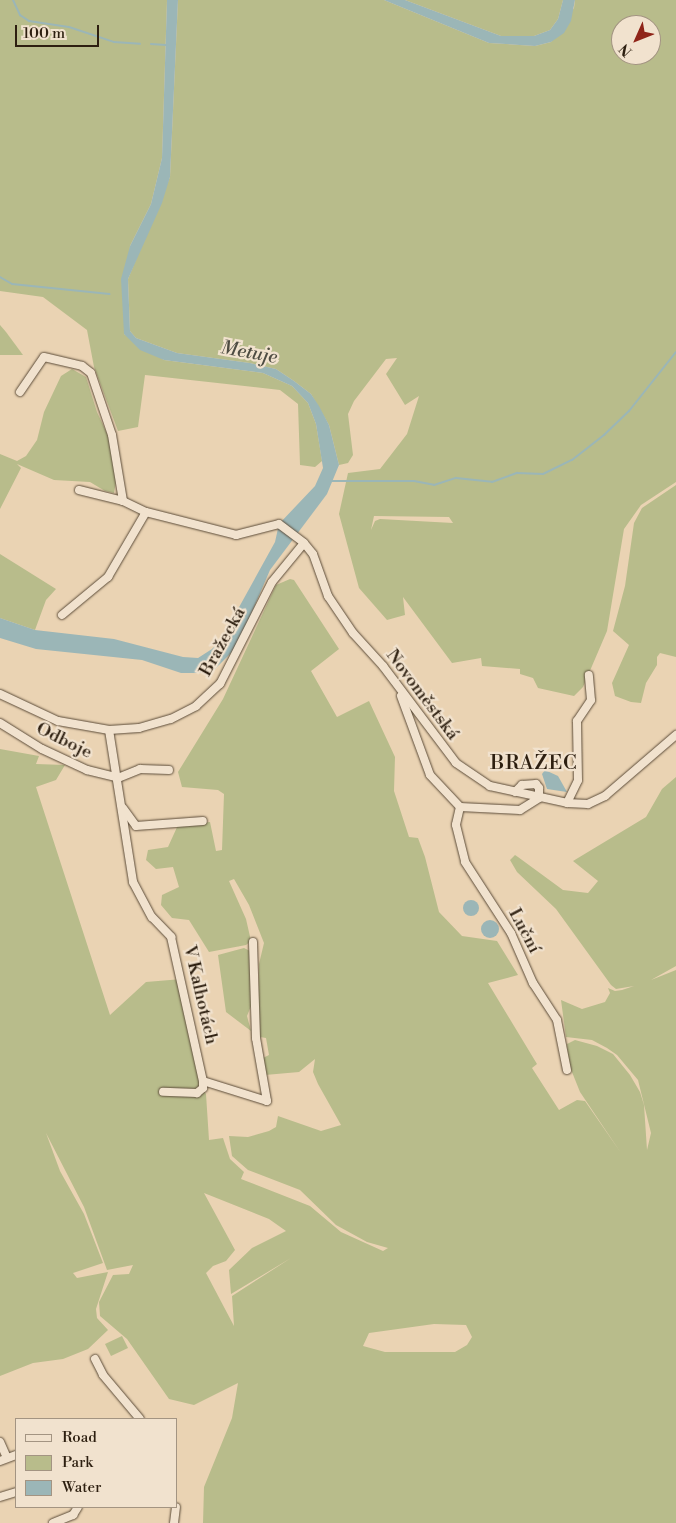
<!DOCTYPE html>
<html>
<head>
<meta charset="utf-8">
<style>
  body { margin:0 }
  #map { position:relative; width:676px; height:1523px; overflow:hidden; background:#ead3b3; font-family:"Libre Bodoni",serif }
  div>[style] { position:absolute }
  .green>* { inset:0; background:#b8bc8b }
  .water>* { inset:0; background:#9bb6b7 }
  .round { border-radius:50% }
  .stream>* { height:2px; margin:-1px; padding:0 1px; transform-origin:1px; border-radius:1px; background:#9bb6b7 }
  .roads { filter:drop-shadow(0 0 1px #5c4c39) drop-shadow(0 0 1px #5c4c39) }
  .minor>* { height:8px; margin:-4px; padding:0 4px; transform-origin:4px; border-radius:4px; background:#f1e2ce }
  span { translate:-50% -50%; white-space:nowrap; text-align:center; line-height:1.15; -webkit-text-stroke:4.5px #f1e2ce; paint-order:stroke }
  .street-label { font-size:18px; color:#2d1f10 }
  .water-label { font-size:19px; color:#4e4c42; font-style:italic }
  .quarter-label { font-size:20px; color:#2d1f10; letter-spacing:1px }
  .legend { position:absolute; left:15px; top:1418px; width:162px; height:90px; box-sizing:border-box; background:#f1e2ce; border:1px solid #a39482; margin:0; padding:6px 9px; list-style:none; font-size:15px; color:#2d1f10 }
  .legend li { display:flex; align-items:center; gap:10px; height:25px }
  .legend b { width:25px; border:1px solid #a39482 }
  .north { position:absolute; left:611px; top:15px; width:50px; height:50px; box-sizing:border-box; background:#f1e2ce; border:1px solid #a39482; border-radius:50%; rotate:226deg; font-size:14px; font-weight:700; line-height:20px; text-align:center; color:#2d1f10 }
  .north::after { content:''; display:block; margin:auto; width:18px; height:22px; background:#8f2418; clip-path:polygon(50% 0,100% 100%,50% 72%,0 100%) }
  .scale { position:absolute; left:15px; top:25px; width:84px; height:22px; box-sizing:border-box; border:2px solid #2d1f10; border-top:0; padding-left:6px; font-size:15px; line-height:18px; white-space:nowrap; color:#2d1f10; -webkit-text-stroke:4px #f1e2ce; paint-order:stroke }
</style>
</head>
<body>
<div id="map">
  <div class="green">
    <div style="clip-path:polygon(0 0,167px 0,162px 158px,151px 204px,130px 246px,124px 334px,164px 360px,263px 373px,292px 386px,308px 403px,316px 424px,322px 461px,315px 467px,300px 465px,298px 404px,280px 390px,145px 375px,138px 427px,118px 431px,94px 367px,87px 330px,43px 297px,0 291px)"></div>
    <div style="clip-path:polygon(evenodd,178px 0,384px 0,489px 43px,535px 46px,551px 42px,574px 8px,575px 0,676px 0,676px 482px,641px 505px,624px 529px,607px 631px,583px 687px,574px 696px,538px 688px,533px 678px,520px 674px,520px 669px,482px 666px,481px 658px,452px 663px,403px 597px,405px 615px,387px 620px,359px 588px,339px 514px,348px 473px,380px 469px,407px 434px,419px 396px,405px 405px,386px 374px,397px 358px,386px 359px,354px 401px,348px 414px,353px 455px,348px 463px,339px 465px,329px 425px,311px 394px,294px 381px,276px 369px,250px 363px,177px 353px,136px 338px,130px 331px,128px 279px,170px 177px,178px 0,621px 25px,651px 25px,651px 55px,621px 55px,621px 25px,178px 0,374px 516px,449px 517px,453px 523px,380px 519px,375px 521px,371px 530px,374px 516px)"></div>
    <div style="clip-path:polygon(405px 0,563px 0,558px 19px,550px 30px,534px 36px,501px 36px)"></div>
    <div style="clip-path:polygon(0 325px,6px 332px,23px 355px,0 355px)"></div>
    <div style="clip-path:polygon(72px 369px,86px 377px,97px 412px,111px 442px,116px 482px,114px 493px,105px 491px,90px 482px,54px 480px,17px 464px,21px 468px,0 509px,0 454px,17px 461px,26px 456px,37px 440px,44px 412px,61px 376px)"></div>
    <div style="clip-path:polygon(676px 485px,676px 657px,660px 653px,657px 657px,657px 665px,646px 683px,641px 703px,631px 702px,615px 696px,612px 683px,629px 645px,613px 631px,625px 586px,634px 523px,642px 508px)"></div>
    <div style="clip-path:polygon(0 554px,56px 589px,46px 600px,35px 630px,0 618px)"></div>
    <div style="clip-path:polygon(evenodd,290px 579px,294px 580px,339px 649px,311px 671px,337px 717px,369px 701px,395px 757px,394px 791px,409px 837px,418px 838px,425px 857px,439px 912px,462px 936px,497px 941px,518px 975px,488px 983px,537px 1064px,532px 1068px,559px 1110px,577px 1100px,585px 1101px,621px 1153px,580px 1092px,568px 1062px,567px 1044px,575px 1040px,597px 1046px,613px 1054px,630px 1075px,640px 1092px,644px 1105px,647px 1150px,651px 1133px,638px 1080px,617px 1055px,607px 1048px,592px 1040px,566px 1037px,561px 1000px,582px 1009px,605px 1002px,610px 993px,608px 988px,615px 991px,622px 990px,634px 986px,616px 989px,611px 985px,556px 909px,517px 872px,510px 860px,515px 855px,518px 857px,563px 890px,588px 893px,598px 881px,573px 861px,646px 817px,662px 789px,676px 777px,676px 966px,651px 980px,676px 970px,676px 1523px,203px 1523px,204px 1487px,232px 1418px,238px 1383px,194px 1405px,169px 1399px,127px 1339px,100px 1316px,99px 1302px,113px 1275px,129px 1274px,133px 1265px,107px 1270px,84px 1207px,46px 1133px,60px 1171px,84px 1214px,103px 1263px,73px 1273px,77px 1278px,108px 1272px,96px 1309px,97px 1318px,108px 1330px,88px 1349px,63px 1359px,33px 1363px,0 1376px,0 749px,39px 756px,36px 764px,65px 765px,56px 780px,36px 787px,110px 1015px,146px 982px,182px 979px,201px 1087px,206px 1094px,209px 1140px,223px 1138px,230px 1159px,244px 1172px,241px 1179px,310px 1206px,341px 1232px,383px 1251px,388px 1248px,367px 1242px,336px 1225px,300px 1190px,248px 1170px,232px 1156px,229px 1136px,248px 1137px,269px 1131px,276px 1127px,278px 1116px,321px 1131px,341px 1125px,318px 1084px,313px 1072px,315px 1059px,299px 1072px,265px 1075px,263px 1058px,269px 1055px,266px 1038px,260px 1037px,258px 1009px,259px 964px,264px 943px,249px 905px,234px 879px,229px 881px,246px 919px,251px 941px,246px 945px,209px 952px,189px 920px,172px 918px,161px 905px,162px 895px,179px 887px,173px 867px,156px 869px,146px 860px,148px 850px,168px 847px,178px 825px,210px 822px,216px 851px,222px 850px,224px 794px,218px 790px,182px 787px,178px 772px,223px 699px,276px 585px,290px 579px,204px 1193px,269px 1219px,286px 1231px,252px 1248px,229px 1270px,231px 1294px,291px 1258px,232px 1296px,234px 1326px,206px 1273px,213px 1266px,226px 1261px,235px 1250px,204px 1193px,290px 579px,434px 1324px,466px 1325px,472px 1337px,467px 1345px,455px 1352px,385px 1352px,363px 1346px,369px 1333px,434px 1324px)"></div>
    <div style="clip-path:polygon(244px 948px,250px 951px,251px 1006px,247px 1016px,251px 1031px,226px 1012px,218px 955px)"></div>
    <div style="clip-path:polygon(122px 1336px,128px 1348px,111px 1356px,105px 1344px)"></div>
  </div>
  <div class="water">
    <div style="clip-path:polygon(167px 0,178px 0,170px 177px,162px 203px,128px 279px,130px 331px,136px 338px,177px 353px,250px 363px,276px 369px,294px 381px,311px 394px,319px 406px,329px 425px,339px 465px,327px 494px,270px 570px,237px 647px,211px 673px,181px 673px,142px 660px,36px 649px,0 638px,0 618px,35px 630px,114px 639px,183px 657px,198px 658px,212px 649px,222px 638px,275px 542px,279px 524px,315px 486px,323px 468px,316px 424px,308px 403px,292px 386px,263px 373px,164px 360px,140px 350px,124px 334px,121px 279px,130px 246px,151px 204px,162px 158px)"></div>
    <div style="clip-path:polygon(384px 0,405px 0,501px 36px,534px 36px,550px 30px,558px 19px,563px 0,575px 0,571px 21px,564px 33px,551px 42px,535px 46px,489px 43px)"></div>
    <div style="clip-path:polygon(545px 770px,558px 776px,567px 792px,547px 789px,542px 774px)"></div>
    <div class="round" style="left:463px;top:900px;width:16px;height:16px"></div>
    <div class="round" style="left:481px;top:920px;width:18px;height:18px"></div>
  </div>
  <div class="stream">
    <div style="left:13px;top:0;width:17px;rotate:65deg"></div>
    <div style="left:20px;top:15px;width:11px;rotate:34deg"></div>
    <div style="left:29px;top:21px;width:40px;rotate:8.5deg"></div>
    <div style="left:69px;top:27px;width:47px;rotate:18.4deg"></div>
    <div style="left:114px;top:42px;width:26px;rotate:4deg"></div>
    <div style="left:151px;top:44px;width:15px;rotate:4deg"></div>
    <div style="left:0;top:277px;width:14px;rotate:30deg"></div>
    <div style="left:12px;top:284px;width:98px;rotate:5.9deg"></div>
    <div style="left:332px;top:481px;width:82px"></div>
    <div style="left:414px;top:481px;width:20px;rotate:11deg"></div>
    <div style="left:434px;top:485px;width:23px;rotate:-18deg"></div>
    <div style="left:456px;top:478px;width:36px;rotate:6deg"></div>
    <div style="left:492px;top:482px;width:27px;rotate:-20deg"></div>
    <div style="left:517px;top:473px;width:26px;rotate:2deg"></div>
    <div style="left:543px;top:474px;width:32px;rotate:-26deg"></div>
    <div style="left:572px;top:460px;width:41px;rotate:-38deg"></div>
    <div style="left:604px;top:435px;width:35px;rotate:-44deg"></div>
    <div style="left:629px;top:411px;width:75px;rotate:-51.5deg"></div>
  </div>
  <div class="roads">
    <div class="minor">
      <div style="left:20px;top:392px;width:42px;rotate:-55.6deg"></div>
      <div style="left:44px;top:357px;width:39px;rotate:13deg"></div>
      <div style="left:82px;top:366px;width:11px;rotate:38deg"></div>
      <div style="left:91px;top:373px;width:65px;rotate:71.3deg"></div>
      <div style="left:112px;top:435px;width:67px;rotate:80.5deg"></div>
      <div style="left:123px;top:501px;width:25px;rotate:26deg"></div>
      <div style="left:146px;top:512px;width:93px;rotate:14.3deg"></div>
      <div style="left:236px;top:535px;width:44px;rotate:-14.3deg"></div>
      <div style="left:279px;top:524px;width:31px;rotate:37deg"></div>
      <div style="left:304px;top:543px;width:14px;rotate:51deg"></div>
      <div style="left:313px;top:554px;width:45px;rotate:70.3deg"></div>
      <div style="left:328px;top:596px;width:45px;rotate:56deg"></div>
      <div style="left:353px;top:633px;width:45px;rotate:47.7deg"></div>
      <div style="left:383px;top:666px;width:121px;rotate:53deg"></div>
      <div style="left:456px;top:763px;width:41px;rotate:34.1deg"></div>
      <div style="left:490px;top:786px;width:79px;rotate:12.4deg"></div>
      <div style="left:567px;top:803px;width:21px;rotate:3deg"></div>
      <div style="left:588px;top:804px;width:19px;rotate:-25deg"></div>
      <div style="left:605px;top:796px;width:94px;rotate:-40.7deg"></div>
      <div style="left:79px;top:490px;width:45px;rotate:14deg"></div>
      <div style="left:62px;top:615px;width:60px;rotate:-39.6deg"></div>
      <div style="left:108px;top:577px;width:75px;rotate:-59.7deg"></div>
      <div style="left:0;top:694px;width:64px;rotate:25deg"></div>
      <div style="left:58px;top:721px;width:52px;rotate:10deg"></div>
      <div style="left:109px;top:730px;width:30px;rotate:-4deg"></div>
      <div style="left:139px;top:728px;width:33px;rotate:-16deg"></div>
      <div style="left:171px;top:719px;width:28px;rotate:-27deg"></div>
      <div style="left:196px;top:706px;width:33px;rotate:-43deg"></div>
      <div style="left:220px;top:684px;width:114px;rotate:-63deg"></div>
      <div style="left:272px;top:582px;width:50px;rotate:-50.6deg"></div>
      <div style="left:401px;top:696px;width:84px;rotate:69.8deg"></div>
      <div style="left:430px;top:775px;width:44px;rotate:46.8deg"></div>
      <div style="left:460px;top:807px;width:60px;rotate:2.9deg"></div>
      <div style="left:520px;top:810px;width:22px;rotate:-32deg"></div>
      <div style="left:0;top:723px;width:49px;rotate:31.8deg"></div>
      <div style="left:42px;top:749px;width:50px;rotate:25deg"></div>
      <div style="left:87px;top:770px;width:32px;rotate:14deg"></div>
      <div style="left:118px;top:778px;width:24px;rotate:-22deg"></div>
      <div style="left:140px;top:769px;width:29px;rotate:2deg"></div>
      <div style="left:109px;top:730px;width:154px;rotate:81deg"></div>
      <div style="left:133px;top:882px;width:40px;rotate:62deg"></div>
      <div style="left:152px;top:917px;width:28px;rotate:46deg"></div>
      <div style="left:171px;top:937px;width:148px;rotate:77.5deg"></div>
      <div style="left:203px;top:1081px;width:7px;rotate:90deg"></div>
      <div style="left:203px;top:1088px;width:8px;rotate:140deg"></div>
      <div style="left:197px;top:1093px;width:34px;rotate:-178deg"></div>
      <div style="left:515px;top:792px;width:10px;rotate:-45deg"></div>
      <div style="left:522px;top:785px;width:14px;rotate:-4deg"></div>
      <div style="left:536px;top:784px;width:5px;rotate:53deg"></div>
      <div style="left:539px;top:788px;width:10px;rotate:90deg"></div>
      <div style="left:567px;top:803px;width:25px;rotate:-64deg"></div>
      <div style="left:578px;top:780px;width:59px;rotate:-91deg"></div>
      <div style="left:577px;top:721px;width:25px;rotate:-56deg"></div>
      <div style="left:591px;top:700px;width:25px;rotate:-95deg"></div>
      <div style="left:460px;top:807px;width:18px;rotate:103deg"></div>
      <div style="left:456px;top:825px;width:38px;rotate:76deg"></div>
      <div style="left:465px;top:862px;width:85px;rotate:57.1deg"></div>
      <div style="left:511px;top:933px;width:55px;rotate:66.3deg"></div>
      <div style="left:533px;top:983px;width:44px;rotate:57deg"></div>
      <div style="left:557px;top:1020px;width:51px;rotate:78.7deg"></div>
      <div style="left:123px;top:808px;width:22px;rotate:54deg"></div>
      <div style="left:136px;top:826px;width:67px;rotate:-4.3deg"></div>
      <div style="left:203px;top:1081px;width:67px;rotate:17.4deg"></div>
      <div style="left:267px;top:1101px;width:64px;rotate:-99.9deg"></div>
      <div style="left:256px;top:1038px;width:96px;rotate:-91.8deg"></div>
      <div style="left:95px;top:1359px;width:18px;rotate:63deg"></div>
      <div style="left:103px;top:1375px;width:57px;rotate:49.9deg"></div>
      <div style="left:0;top:1442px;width:17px;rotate:66deg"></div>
      <div style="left:0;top:1461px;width:17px;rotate:-21deg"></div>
      <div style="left:0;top:1497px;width:17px;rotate:-17deg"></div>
      <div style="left:53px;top:1523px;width:22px;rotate:-22deg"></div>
      <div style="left:73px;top:1515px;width:9px;rotate:-58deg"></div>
      <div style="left:174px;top:1523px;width:16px;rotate:-83deg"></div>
    </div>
  </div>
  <div class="street-label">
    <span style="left:223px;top:642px;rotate:-61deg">Bražecká</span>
    <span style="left:422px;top:695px;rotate:53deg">Novoměstská</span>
    <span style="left:64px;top:741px;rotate:26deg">Odboje</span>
    <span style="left:524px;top:931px;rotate:62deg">Luční</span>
    <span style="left:200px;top:995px;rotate:77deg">V Kalhotách</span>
  </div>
  <div class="water-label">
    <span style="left:249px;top:353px;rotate:10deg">Metuje</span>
  </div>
  <div class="quarter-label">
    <span style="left:534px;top:763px">BRAŽEC</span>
  </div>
  <ul class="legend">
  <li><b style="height:6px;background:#f1e2ce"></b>Road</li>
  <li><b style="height:14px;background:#b8bc8b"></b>Park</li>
  <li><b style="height:14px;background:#9bb6b7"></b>Water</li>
  </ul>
  <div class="north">N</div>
  <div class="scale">100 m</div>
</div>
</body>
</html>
